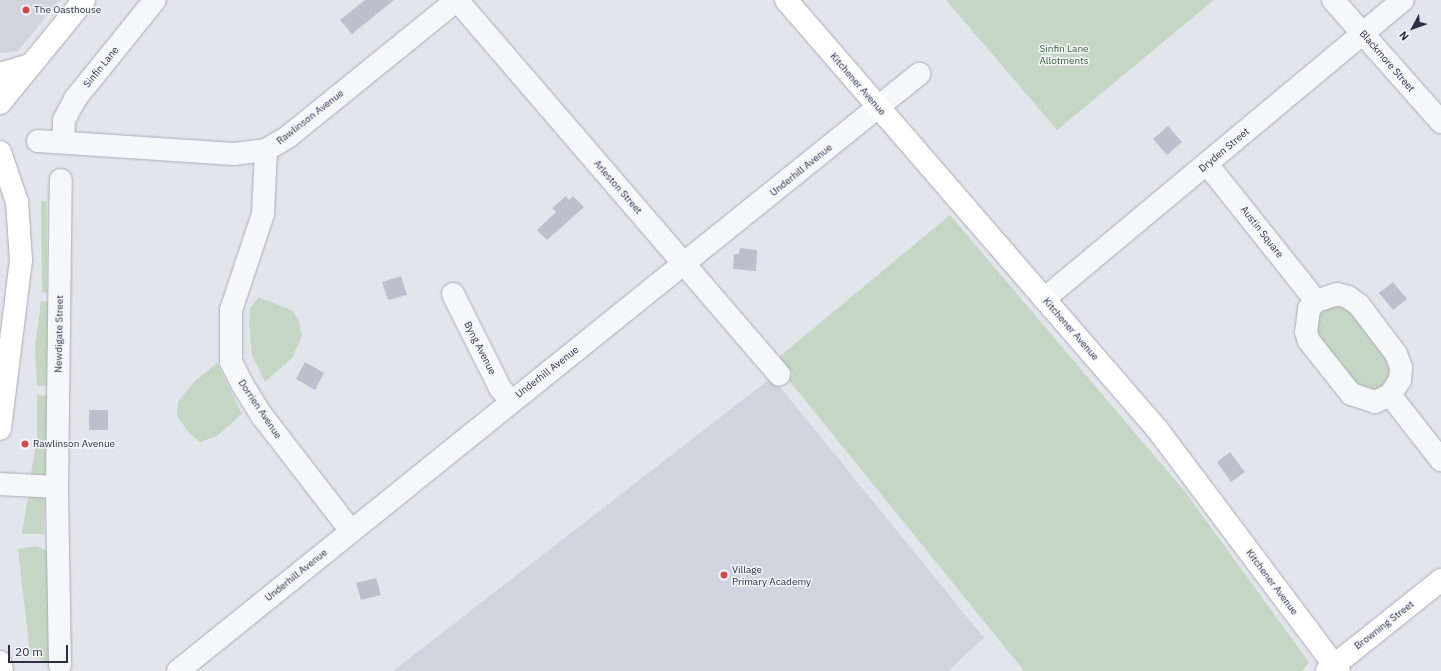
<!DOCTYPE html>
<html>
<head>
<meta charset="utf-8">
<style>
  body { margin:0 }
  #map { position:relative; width:1441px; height:671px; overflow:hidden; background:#e3e5ec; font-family:"IBM Plex Sans",sans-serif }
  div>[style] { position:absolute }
  .built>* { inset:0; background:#d1d4de }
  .green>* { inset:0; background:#c6d6c4 }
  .building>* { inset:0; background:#bdc0cc }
  .roads { filter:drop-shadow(0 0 1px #a8abb7) drop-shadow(0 0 1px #a8abb7) }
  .street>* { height:22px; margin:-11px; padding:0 11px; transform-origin:11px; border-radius:11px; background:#f6f7fa }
  .secondary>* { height:22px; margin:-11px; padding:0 11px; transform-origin:11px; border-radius:11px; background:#fff }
  .highway>* { height:22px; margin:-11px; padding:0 11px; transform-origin:11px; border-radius:11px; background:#fff }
  .dots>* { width:11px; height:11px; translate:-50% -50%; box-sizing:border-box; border:2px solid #f3f5f9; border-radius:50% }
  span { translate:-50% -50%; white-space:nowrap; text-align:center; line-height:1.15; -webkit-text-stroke:3px #f3f5f9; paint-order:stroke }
  .poi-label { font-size:10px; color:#2a2f45 }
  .left { translate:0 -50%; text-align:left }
  .park-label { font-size:10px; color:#386137 }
  .street-label { font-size:10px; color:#2a2f45 }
  .north { position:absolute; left:1393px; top:8px; width:40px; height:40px; -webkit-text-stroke:3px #f3f5f9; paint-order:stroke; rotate:229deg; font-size:11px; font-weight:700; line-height:16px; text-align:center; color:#2a2f45 }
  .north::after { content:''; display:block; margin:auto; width:14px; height:18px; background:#2a2f45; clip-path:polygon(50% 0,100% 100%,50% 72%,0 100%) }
  .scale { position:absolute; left:8px; top:645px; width:60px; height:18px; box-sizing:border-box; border:2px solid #2a2f45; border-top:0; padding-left:5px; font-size:12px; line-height:14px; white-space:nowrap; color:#2a2f45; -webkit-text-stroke:3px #f3f5f9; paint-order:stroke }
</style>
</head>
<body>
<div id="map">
  <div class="built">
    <div style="clip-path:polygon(0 0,60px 0,18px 51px,0 53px)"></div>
    <div style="clip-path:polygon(772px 377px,984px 638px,948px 671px,393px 671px)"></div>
  </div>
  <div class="green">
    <div style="clip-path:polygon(946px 0,1214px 0,1057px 130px)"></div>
    <div style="clip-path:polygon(41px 201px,47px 201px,47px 293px,42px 292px)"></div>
    <div style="clip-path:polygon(950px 215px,1186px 493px,1309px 662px,1302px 671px,1024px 671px,788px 379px,793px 374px,779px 357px)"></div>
    <div style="clip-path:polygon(259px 297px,293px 311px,299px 321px,302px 336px,292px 358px,265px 382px,252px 355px,249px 324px,250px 308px)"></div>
    <div style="clip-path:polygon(41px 301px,48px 302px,49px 386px,37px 386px,35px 347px)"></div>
    <div style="clip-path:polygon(1346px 302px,1391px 356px,1391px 387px,1361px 394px,1314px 338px,1314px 312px)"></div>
    <div style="clip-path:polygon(217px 363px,242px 414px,217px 436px,200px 442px,189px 433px,177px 416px,178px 402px,194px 382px)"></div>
    <div style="clip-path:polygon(37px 395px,49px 396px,52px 476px,30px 479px,37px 439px)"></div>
    <div style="clip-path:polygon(29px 490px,42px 491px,45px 498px,44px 534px,22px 534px)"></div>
    <div style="clip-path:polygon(36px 546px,48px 551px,57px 669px,30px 653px,18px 549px)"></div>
  </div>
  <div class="building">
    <div style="clip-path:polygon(365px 0,394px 0,352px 34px,340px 20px)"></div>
    <div style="clip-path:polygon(1168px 126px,1182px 142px,1167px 155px,1153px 139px)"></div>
    <div style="clip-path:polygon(566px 196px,569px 200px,573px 196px,584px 207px,547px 240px,537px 230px,556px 212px,552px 208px)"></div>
    <div style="clip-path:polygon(740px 248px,757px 250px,756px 271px,733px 269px,734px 254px,739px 254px)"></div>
    <div style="clip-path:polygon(401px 276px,407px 295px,388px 300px,382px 282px)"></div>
    <div style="clip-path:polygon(1393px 282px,1407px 299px,1393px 310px,1379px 293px)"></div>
    <div style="clip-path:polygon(305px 362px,324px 373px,315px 390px,296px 379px)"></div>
    <div style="clip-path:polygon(89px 410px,108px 410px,108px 430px,89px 430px)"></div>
    <div style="clip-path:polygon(1230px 452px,1245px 472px,1231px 482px,1217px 462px)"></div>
    <div style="clip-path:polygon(376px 578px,381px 595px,361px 600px,356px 583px)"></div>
  </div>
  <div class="roads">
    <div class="street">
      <div style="left:1333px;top:0;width:163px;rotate:48.5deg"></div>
      <div style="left:38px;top:141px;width:196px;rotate:3.8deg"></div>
      <div style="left:234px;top:154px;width:32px;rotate:-7deg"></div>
      <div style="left:266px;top:150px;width:27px;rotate:-31deg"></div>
      <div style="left:289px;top:136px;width:216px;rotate:-39deg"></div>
      <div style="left:457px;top:0;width:494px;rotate:49.3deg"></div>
      <div style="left:63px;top:141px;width:21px;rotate:-87deg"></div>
      <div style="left:64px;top:120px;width:24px;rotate:-62deg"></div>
      <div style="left:75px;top:99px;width:127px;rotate:-51.1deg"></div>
      <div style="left:266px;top:150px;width:64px;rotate:92.7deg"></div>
      <div style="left:263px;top:214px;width:101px;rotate:108.4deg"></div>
      <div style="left:231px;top:310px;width:52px;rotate:90deg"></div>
      <div style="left:231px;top:362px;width:25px;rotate:63deg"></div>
      <div style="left:242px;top:384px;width:39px;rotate:58deg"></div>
      <div style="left:263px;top:417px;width:144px;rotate:52.3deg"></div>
      <div style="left:1207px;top:164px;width:175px;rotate:51.5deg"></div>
      <div style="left:1316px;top:301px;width:22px;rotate:-18deg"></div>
      <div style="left:1337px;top:294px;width:11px;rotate:15deg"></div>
      <div style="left:1348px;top:297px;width:14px;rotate:36deg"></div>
      <div style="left:1359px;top:305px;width:61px;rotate:52.9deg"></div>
      <div style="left:1396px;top:354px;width:14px;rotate:69deg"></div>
      <div style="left:1401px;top:367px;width:13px;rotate:94deg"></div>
      <div style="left:1400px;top:380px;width:18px;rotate:124deg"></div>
      <div style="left:453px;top:294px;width:105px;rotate:63.4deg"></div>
      <div style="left:500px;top:388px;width:16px;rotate:50deg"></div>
      <div style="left:1044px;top:299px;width:467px;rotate:-39.8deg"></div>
      <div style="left:1316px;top:301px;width:11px;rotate:131deg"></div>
      <div style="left:1309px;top:309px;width:23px;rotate:97deg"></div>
      <div style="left:1306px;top:332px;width:9px;rotate:72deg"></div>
      <div style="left:1309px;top:341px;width:68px;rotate:51.6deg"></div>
      <div style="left:1351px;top:394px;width:25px;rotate:18deg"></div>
      <div style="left:1375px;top:402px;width:17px;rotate:-25deg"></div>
      <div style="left:1390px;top:395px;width:83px;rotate:51.9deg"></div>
      <div style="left:0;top:484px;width:57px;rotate:3deg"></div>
      <div style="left:60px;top:665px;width:178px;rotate:-91deg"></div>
      <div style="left:57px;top:487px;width:307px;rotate:-89.3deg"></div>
      <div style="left:178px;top:671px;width:952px;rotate:-38.86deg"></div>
    </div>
    <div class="secondary">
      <div style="left:786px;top:0;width:567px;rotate:49.15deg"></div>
      <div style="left:1157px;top:429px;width:303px;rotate:53.1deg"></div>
      <div style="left:0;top:103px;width:133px;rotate:-50.8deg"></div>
      <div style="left:1327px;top:671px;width:146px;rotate:-38.6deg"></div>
    </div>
    <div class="highway">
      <div style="left:0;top:74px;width:31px;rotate:-17deg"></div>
      <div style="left:0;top:152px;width:53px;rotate:71.2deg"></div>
      <div style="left:17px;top:202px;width:58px;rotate:86.1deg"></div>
      <div style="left:21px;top:260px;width:170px;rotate:97.1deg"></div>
      <div style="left:0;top:662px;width:9px;rotate:77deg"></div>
    </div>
  </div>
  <div class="dots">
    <div style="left:26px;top:10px;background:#d24947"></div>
    <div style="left:25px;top:444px;background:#d24947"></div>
    <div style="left:724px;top:575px;background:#d24947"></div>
  </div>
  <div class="poi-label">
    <span class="left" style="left:34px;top:10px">The Oasthouse</span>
    <span class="left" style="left:33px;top:444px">Rawlinson Avenue</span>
    <span class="left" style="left:732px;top:575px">Village<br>Primary Academy</span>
  </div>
  <div class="park-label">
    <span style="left:1064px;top:54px">Sinfin Lane<br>Allotments</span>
  </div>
  <div class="street-label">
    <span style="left:1387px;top:61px;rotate:49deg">Blackmore Street</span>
    <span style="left:101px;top:67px;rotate:-51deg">Sinfin Lane</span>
    <span style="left:858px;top:84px;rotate:49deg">Kitchener Avenue</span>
    <span style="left:310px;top:117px;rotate:-38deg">Rawlinson Avenue</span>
    <span style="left:1224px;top:150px;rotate:-40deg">Dryden Street</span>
    <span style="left:801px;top:170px;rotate:-39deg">Underhill Avenue</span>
    <span style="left:618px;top:187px;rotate:49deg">Arleston Street</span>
    <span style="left:1262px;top:232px;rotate:52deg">Austin Square</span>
    <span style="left:1071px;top:329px;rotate:49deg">Kitchener Avenue</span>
    <span style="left:59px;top:334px;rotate:-89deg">Newdigate Street</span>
    <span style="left:480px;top:348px;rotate:63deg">Byng Avenue</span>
    <span style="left:547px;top:372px;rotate:-38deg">Underhill Avenue</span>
    <span style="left:260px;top:409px;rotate:56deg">Dorrien Avenue</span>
    <span style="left:296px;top:575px;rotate:-39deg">Underhill Avenue</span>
    <span style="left:1272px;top:582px;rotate:53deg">Kitchener Avenue</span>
    <span style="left:1384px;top:625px;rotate:-38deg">Browning Street</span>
  </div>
  <div class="north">N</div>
  <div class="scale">20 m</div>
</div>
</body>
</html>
